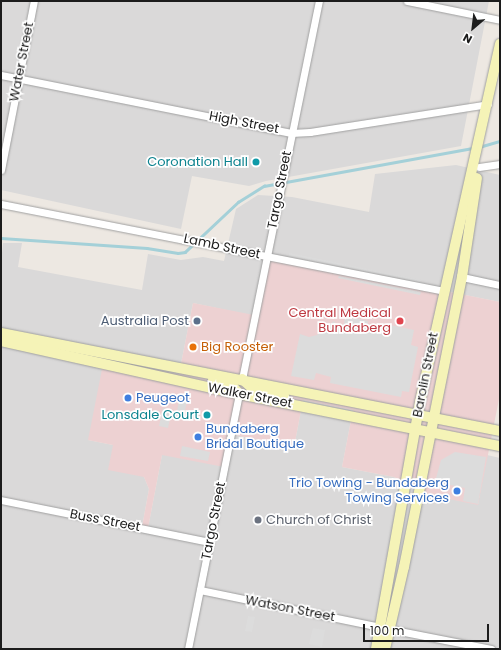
<!DOCTYPE html>
<html>
<head>
<meta charset="utf-8">
<style>
  body { margin:0 }
  #map { position:relative; width:501px; height:650px; overflow:hidden; background:#ede8e2; font-family:Poppins,sans-serif }
  div>[style] { position:absolute }
  .residential>* { inset:0; background:#dad9d9 }
  .commercial>* { inset:0; background:#edd1d2 }
  .parking>* { inset:0; background:#dcdcdc }
  .stream>* { height:2.5px; margin:-1.25px; padding:0 1.25px; transform-origin:1.25px; border-radius:1.25px; background:#a4d0d8 }
  .roads { filter:drop-shadow(0 0 1px #a0a0a0) drop-shadow(0 0 1px #a0a0a0) }
  .street>* { height:7px; margin:-3.5px; padding:0 3.5px; transform-origin:3.5px; border-radius:3.5px; background:#fff }
  .secondary>* { height:10px; margin:-5px; padding:0 5px; transform-origin:5px; border-radius:5px; background:#f5f3b7 }
  .dots>* { width:11px; height:11px; translate:-50% -50%; box-sizing:border-box; border:2px solid #fff; border-radius:50% }
  span { translate:-50% -50%; white-space:nowrap; text-align:center; line-height:1.15; -webkit-text-stroke:3.5px #fff; paint-order:stroke }
  .street-label { font-size:13px; color:#1c1c1c }
  .culture-label { font-size:13px; color:#0d838f }
  .right { translate:-100% -50%; text-align:right }
  .health-label { font-size:13px; color:#be3a42 }
  .service-label { font-size:13px; color:#4e5e75 }
  .food-label { font-size:13px; color:#c56008 }
  .left { translate:0 -50%; text-align:left }
  .shop-label { font-size:13px; color:#366cbe }
  .worship-label { font-size:13px; color:#5b616d }
  .frame { position:absolute; inset:0; border:2px solid #1c1c1c; pointer-events:none }
  .north { position:absolute; left:453px; top:8px; width:40px; height:40px; -webkit-text-stroke:3px #fff; paint-order:stroke; rotate:208deg; font-size:11px; font-weight:700; line-height:16px; text-align:center; color:#1c1c1c }
  .north::after { content:''; display:block; margin:auto; width:14px; height:18px; background:#1c1c1c; clip-path:polygon(50% 0,100% 100%,50% 72%,0 100%) }
  .scale { position:absolute; left:363px; top:624px; width:126px; height:18px; box-sizing:border-box; border:2px solid #1c1c1c; border-top:0; padding-left:5px; font-size:12px; line-height:14px; white-space:nowrap; color:#1c1c1c; -webkit-text-stroke:3px #fff; paint-order:stroke }
</style>
</head>
<body>
<div id="map">
  <div class="residential">
    <div style="clip-path:polygon(1px 1px,489px 1px,461px 146px,266px 181px,249px 186px,192px 176px,181px 229px,1px 190px)"></div>
    <div style="clip-path:polygon(456px 165px,500px 175px,500px 302px,267px 255px,254px 316px,193px 303px,179px 374px,88px 440px,113px 445px,144px 477px,149px 489px,142px 527px,148px 528px,162px 455px,231px 434px,294px 447px,303px 400px,353px 410px,342px 467px,394px 477px,429px 495px,478px 504px,487px 455px,500px 458px,500px 649px,1px 649px,1px 263px,3px 243px,22px 243px,18px 267px,142px 290px,148px 254px,181px 260px,203px 257px,224px 261px,236px 209px,258px 195px,292px 197px,369px 212px,375px 174px)"></div>
  </div>
  <div class="commercial">
    <div style="clip-path:polygon(267px 255px,500px 302px,500px 394px,478px 505px,429px 495px,394px 477px,342px 467px,353px 410px,303px 400px,294px 447px,231px 434px,224px 467px,162px 455px,148px 528px,142px 527px,149px 489px,144px 477px,108px 470px,113px 445px,88px 440px,104px 359px,179px 374px,193px 303px,254px 315px)"></div>
  </div>
  <div class="parking">
    <div style="clip-path:polygon(289px 253px,421px 280px,420px 282px,289px 256px)"></div>
    <div style="clip-path:polygon(339px 276px,421px 292px,420px 295px,338px 278px)"></div>
    <div style="clip-path:polygon(345px 316px,368px 321px,367px 327px,371px 330px,388px 332px,390px 325px,414px 330px,411px 345px,418px 347px,409px 392px,402px 391px,401px 397px,330px 383px,331px 377px,316px 373px,314px 380px,291px 376px,300px 334px,309px 337px,317px 335px,334px 321px,338px 327px,344px 324px)"></div>
    <div style="clip-path:polygon(180px 395px,188px 397px,183px 419px,176px 417px)"></div>
    <div style="clip-path:polygon(163px 408px,172px 410px,168px 428px,159px 426px)"></div>
    <div style="clip-path:polygon(182px 446px,210px 452px,208px 461px,180px 456px)"></div>
    <div style="clip-path:polygon(455px 452px,486px 457px,478px 504px,463px 501px,465px 488px,435px 482px,441px 460px)"></div>
    <div style="clip-path:polygon(248px 616px,255px 617px,252px 632px,245px 631px)"></div>
    <div style="clip-path:polygon(313px 628px,325px 630px,322px 647px,309px 644px)"></div>
  </div>
  <div class="stream">
    <div style="left:479px;top:147px;width:22px;rotate:-16deg"></div>
    <div style="left:1px;top:238px;width:146px;rotate:3.9deg"></div>
    <div style="left:147px;top:248px;width:31px;rotate:9deg"></div>
    <div style="left:178px;top:253px;width:7px;rotate:-8deg"></div>
    <div style="left:185px;top:252px;width:73px;rotate:-43.3deg"></div>
    <div style="left:238px;top:202px;width:31px;rotate:-32deg"></div>
    <div style="left:264px;top:186px;width:213px;rotate:-10.3deg"></div>
  </div>
  <div class="roads">
    <div class="street">
      <div style="left:407px;top:1px;width:95px;rotate:11.5deg"></div>
      <div style="left:1px;top:75px;width:296px;rotate:11.3deg"></div>
      <div style="left:291px;top:133px;width:19px;rotate:-3deg"></div>
      <div style="left:310px;top:132px;width:180px;rotate:-8.9deg"></div>
      <div style="left:479px;top:167px;width:21px;rotate:-8deg"></div>
      <div style="left:1px;top:170px;width:172px;rotate:-79deg"></div>
      <div style="left:1px;top:204px;width:450px;rotate:11.1deg"></div>
      <div style="left:462px;top:277px;width:39px;rotate:12deg"></div>
      <div style="left:242px;top:379px;width:386px;rotate:-78.5deg"></div>
      <div style="left:1px;top:500px;width:213px;rotate:11.4deg"></div>
      <div style="left:200px;top:590px;width:184px;rotate:11.6deg"></div>
      <div style="left:389px;top:629px;width:104px;rotate:11.1deg"></div>
      <div style="left:188px;top:649px;width:260px;rotate:-78.7deg"></div>
    </div>
    <div class="secondary">
      <div style="left:1px;top:333px;width:509px;rotate:11.11deg"></div>
      <div style="left:1px;top:341px;width:244px;rotate:12.6deg"></div>
      <div style="left:239px;top:394px;width:266px;rotate:11.3deg"></div>
      <div style="left:242px;top:379px;width:15px;rotate:42deg"></div>
      <div style="left:253px;top:389px;width:32px;rotate:13deg"></div>
      <div style="left:213px;top:380px;width:18px;rotate:13deg"></div>
      <div style="left:231px;top:384px;width:13px;rotate:51deg"></div>
      <div style="left:376px;top:649px;width:251px;rotate:-79.9deg"></div>
      <div style="left:420px;top:402px;width:367px;rotate:-77.4deg"></div>
      <div style="left:385px;top:649px;width:84px;rotate:-77deg"></div>
      <div style="left:404px;top:567px;width:296px;rotate:-78.7deg"></div>
      <div style="left:462px;top:277px;width:100px;rotate:-81.4deg"></div>
    </div>
  </div>
  <div class="dots">
    <div style="left:256px;top:162px;background:#0f9aa8"></div>
    <div style="left:197px;top:321px;background:#5c6f8a"></div>
    <div style="left:400px;top:321px;background:#e0444e"></div>
    <div style="left:193px;top:347px;background:#e8710a"></div>
    <div style="left:128px;top:398px;background:#3f7fe0"></div>
    <div style="left:207px;top:415px;background:#0f9aa8"></div>
    <div style="left:198px;top:437px;background:#3f7fe0"></div>
    <div style="left:457px;top:491px;background:#3f7fe0"></div>
    <div style="left:258px;top:520px;background:#6b7280"></div>
  </div>
  <div class="street-label">
    <span style="left:22px;top:62px;rotate:-79deg">Water Street</span>
    <span style="left:244px;top:123px;rotate:11deg">High Street</span>
    <span style="left:280px;top:190px;rotate:-79deg">Targo Street</span>
    <span style="left:222px;top:247px;rotate:12deg">Lamb Street</span>
    <span style="left:426px;top:375px;rotate:-79deg">Barolin Street</span>
    <span style="left:250px;top:396px;rotate:11deg">Walker Street</span>
    <span style="left:105px;top:521px;rotate:11deg">Buss Street</span>
    <span style="left:214px;top:521px;rotate:-79deg">Targo Street</span>
    <span style="left:290px;top:609px;rotate:11deg">Watson Street</span>
  </div>
  <div class="culture-label">
    <span class="right" style="left:248px;top:162px">Coronation Hall</span>
    <span class="right" style="left:199px;top:415px">Lonsdale Court</span>
  </div>
  <div class="health-label">
    <span class="right" style="left:391px;top:321px">Central Medical<br>Bundaberg</span>
  </div>
  <div class="service-label">
    <span class="right" style="left:189px;top:321px">Australia Post</span>
  </div>
  <div class="food-label">
    <span class="left" style="left:201px;top:347px">Big Rooster</span>
  </div>
  <div class="shop-label">
    <span class="left" style="left:136px;top:398px">Peugeot</span>
    <span class="left" style="left:206px;top:437px">Bundaberg<br>Bridal Boutique</span>
    <span class="right" style="left:449px;top:491px">Trio Towing - Bundaberg<br>Towing Services</span>
  </div>
  <div class="worship-label">
    <span class="left" style="left:266px;top:520px">Church of Christ</span>
  </div>
  <div class="frame"></div>
  <div class="north">N</div>
  <div class="scale">100 m</div>
</div>
</body>
</html>
